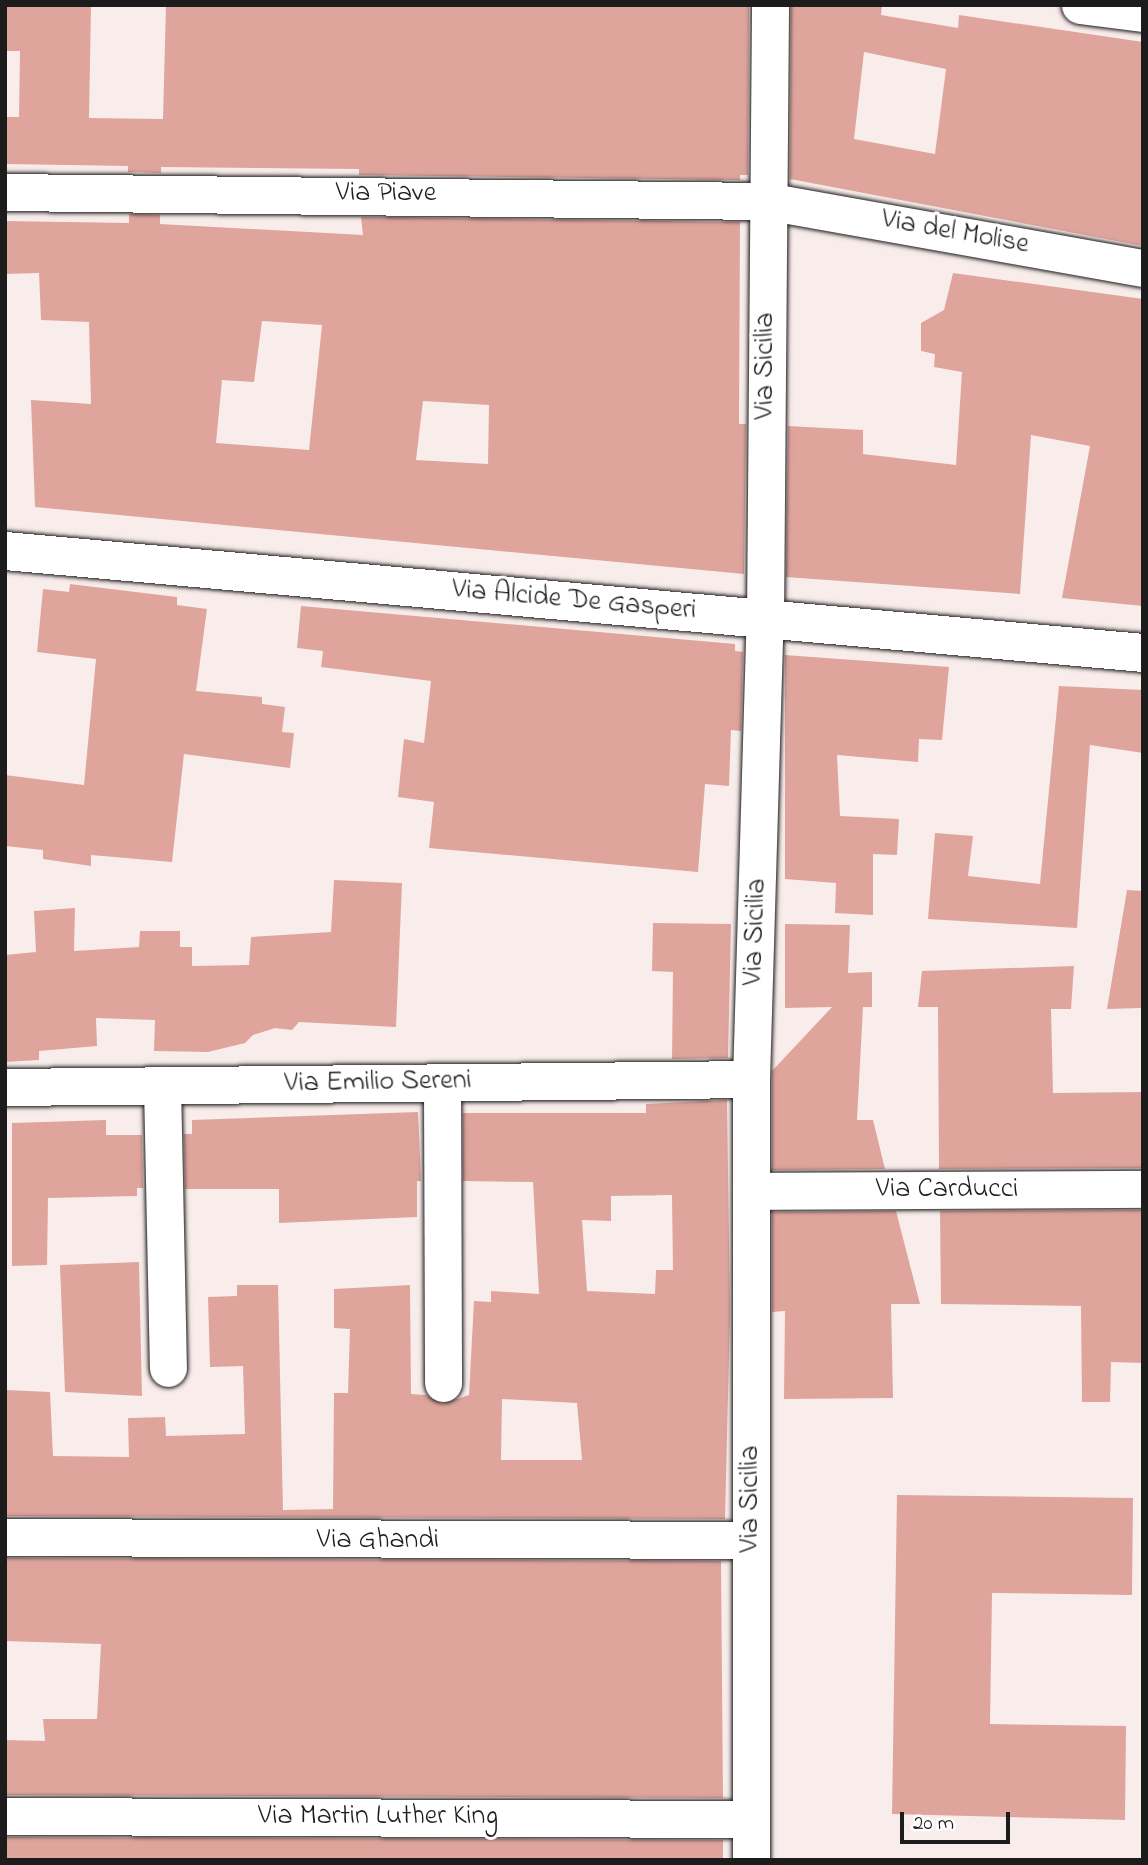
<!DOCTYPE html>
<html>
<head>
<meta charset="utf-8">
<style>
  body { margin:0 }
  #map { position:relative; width:1148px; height:1865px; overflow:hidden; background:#f9edeb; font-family:"Indie Flower",sans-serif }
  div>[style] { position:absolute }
  .building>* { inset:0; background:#dfa59d }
  .roads { filter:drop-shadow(0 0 2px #1c1c1c) drop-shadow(0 0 2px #1c1c1c) }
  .minor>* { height:37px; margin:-18.5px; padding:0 18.5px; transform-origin:18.5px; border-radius:18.5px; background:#fff }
  .tertiary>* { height:38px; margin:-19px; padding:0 19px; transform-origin:19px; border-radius:19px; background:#fff }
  span { translate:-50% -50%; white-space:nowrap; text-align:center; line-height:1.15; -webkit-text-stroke:6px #fff; paint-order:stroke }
  .street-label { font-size:28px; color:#1c1c1c }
  .frame { position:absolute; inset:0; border:7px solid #1c1c1c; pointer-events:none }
  .scale { position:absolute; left:900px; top:1812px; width:110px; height:32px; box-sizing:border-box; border:4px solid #1c1c1c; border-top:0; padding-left:9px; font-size:21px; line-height:24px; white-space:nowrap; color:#1c1c1c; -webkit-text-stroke:5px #fff; paint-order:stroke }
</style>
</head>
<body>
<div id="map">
  <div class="building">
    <div style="clip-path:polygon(5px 5px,91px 5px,89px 118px,163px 119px,166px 5px,749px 5px,748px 175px,740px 175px,740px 180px,359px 175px,359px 169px,161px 167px,161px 173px,128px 172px,128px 166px,5px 164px,5px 117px,19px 117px,20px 51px,5px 51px)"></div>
    <div style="clip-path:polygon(evenodd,791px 5px,882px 5px,881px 15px,958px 28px,959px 15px,1143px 42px,1143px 246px,790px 179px,791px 5px,864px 52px,946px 69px,935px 154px,854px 139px,864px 52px)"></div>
    <div style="clip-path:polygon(evenodd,129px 214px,160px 215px,160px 224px,363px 235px,361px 217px,740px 222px,739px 424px,746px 424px,744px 574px,35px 507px,31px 400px,91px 404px,89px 322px,41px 320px,39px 273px,5px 274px,5px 221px,129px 223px,129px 214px,262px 321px,322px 325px,309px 450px,216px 443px,222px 380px,254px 382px,262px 321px,129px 214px,423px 401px,489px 405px,488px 464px,416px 460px,423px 401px)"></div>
    <div style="clip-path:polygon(953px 273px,1143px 299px,1143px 606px,1062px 598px,1090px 446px,1031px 435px,1020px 594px,786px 577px,788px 426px,863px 430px,863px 454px,956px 465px,962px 372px,934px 367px,935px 354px,921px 351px,921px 323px,944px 310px)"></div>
    <div style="clip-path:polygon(70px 584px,177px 597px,177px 605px,207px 609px,196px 691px,262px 697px,262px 704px,285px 707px,282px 732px,294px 733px,290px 768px,184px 754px,172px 862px,91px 855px,91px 866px,43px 859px,43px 850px,5px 846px,5px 775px,84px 785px,96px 659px,37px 652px,43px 589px,69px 592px)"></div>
    <div style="clip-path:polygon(301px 606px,735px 644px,735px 651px,743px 652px,741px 731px,731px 730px,729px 786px,705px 784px,698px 872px,429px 848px,434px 802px,398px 797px,404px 739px,424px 743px,431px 681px,321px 667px,323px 651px,297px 648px)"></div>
    <div style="clip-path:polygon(785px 655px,949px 667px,942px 740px,919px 739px,918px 762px,837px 755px,840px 816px,899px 819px,897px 855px,873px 854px,873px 915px,835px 913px,836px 883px,785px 879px)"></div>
    <div style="clip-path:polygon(1059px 686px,1143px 690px,1143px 753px,1090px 745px,1077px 928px,928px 919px,935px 833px,973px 836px,968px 876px,1040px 884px)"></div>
    <div style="clip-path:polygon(334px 880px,402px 883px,396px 1027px,299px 1022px,292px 1030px,275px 1028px,253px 1035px,245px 1043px,208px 1052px,154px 1051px,155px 1020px,96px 1018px,97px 1046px,39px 1051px,39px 1060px,5px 1062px,5px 955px,36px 952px,34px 911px,75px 908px,74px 951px,139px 947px,140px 931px,180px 931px,180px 947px,192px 947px,192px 966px,249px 965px,251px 937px,331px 932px)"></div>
    <div style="clip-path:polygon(1127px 890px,1143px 891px,1141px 1008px,1107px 1009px)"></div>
    <div style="clip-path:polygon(653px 923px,731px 924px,728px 1058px,672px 1059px,673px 972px,652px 971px)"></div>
    <div style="clip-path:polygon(785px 924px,850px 925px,848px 973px,872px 972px,872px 1007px,863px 1007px,857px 1120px,873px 1120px,885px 1169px,772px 1170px,772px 1071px,832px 1007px,785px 1008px)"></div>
    <div style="clip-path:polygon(1074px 966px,1071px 1009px,1051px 1009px,1053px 1093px,1143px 1092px,1143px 1168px,939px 1169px,938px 1007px,918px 1007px,922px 971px)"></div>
    <div style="clip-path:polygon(evenodd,727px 1100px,730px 1313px,725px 1519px,5px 1516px,5px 1390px,50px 1392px,53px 1456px,129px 1457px,128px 1418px,165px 1417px,166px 1436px,245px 1434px,243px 1366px,210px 1367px,208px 1297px,237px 1296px,237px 1285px,278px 1285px,283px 1510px,333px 1509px,334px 1393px,348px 1393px,350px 1329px,334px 1328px,334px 1289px,410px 1285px,411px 1394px,426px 1395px,442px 1404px,469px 1395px,474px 1301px,491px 1302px,491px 1291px,539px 1294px,533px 1182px,463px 1181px,463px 1113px,646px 1113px,646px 1104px,727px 1100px,672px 1195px,673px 1270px,656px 1270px,655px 1294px,587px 1291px,582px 1220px,611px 1221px,611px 1196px,672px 1195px,727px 1100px,502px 1399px,577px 1403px,582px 1460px,501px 1460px,502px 1399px)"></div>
    <div style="clip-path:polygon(418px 1112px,421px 1181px,417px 1181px,417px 1217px,279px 1223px,279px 1189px,185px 1189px,184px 1134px,192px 1134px,192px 1120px)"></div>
    <div style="clip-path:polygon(106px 1120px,106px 1135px,142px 1135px,143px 1188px,137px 1188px,137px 1196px,48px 1198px,47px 1265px,12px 1266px,12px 1123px)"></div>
    <div style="clip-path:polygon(1143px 1210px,1143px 1363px,1111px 1362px,1110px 1402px,1082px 1402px,1081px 1306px,941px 1304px,940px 1211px)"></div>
    <div style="clip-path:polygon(896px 1211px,920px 1304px,891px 1304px,893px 1398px,784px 1399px,785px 1311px,772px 1312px,772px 1212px)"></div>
    <div style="clip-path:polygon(139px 1262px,142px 1396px,65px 1392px,60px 1265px)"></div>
    <div style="clip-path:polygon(897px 1495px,1133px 1498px,1132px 1595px,992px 1593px,990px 1724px,1126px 1726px,1125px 1820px,892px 1814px)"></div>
    <div style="clip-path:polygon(5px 1558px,721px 1561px,723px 1798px,5px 1795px,5px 1740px,45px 1741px,43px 1719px,97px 1719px,101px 1644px,5px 1641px)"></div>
    <div style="clip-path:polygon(5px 1837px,723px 1840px,723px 1860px,5px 1860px)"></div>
  </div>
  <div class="roads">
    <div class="minor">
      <div style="left:1080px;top:5px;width:64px;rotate:7.2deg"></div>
      <div style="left:5px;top:192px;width:761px;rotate:0.68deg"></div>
      <div style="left:766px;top:201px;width:383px;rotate:10.1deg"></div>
      <div style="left:442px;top:1082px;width:301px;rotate:89.8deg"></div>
      <div style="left:162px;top:1085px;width:283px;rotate:88.8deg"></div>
      <div style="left:5px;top:1087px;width:746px;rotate:-0.61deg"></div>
      <div style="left:751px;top:1191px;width:392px;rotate:-0.3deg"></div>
      <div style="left:5px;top:1537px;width:746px;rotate:0.23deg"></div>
      <div style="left:5px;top:1816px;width:746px;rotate:0.23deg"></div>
      <div style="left:751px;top:1860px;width:781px;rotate:-90deg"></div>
      <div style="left:751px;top:1079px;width:460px;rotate:-88.3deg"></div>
      <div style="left:765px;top:619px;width:614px;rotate:-89.53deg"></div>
    </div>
    <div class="tertiary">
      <div style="left:5px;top:551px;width:1143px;rotate:5.12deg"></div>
    </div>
  </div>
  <div class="street-label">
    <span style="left:386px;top:194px">Via Piave</span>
    <span style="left:955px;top:233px;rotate:10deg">Via del Molise</span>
    <span style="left:766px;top:366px;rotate:-90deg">Via Sicilia</span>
    <span style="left:574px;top:601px;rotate:5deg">Via Alcide De Gasperi</span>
    <span style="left:756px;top:932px;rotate:-88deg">Via Sicilia</span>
    <span style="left:378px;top:1083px;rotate:-1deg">Via Emilio Sereni</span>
    <span style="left:947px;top:1190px">Via Carducci</span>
    <span style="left:751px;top:1499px;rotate:-90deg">Via Sicilia</span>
    <span style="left:378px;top:1541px">Via Ghandi</span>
    <span style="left:378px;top:1817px">Via Martin Luther King</span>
  </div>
  <div class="frame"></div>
  <div class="scale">20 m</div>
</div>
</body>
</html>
